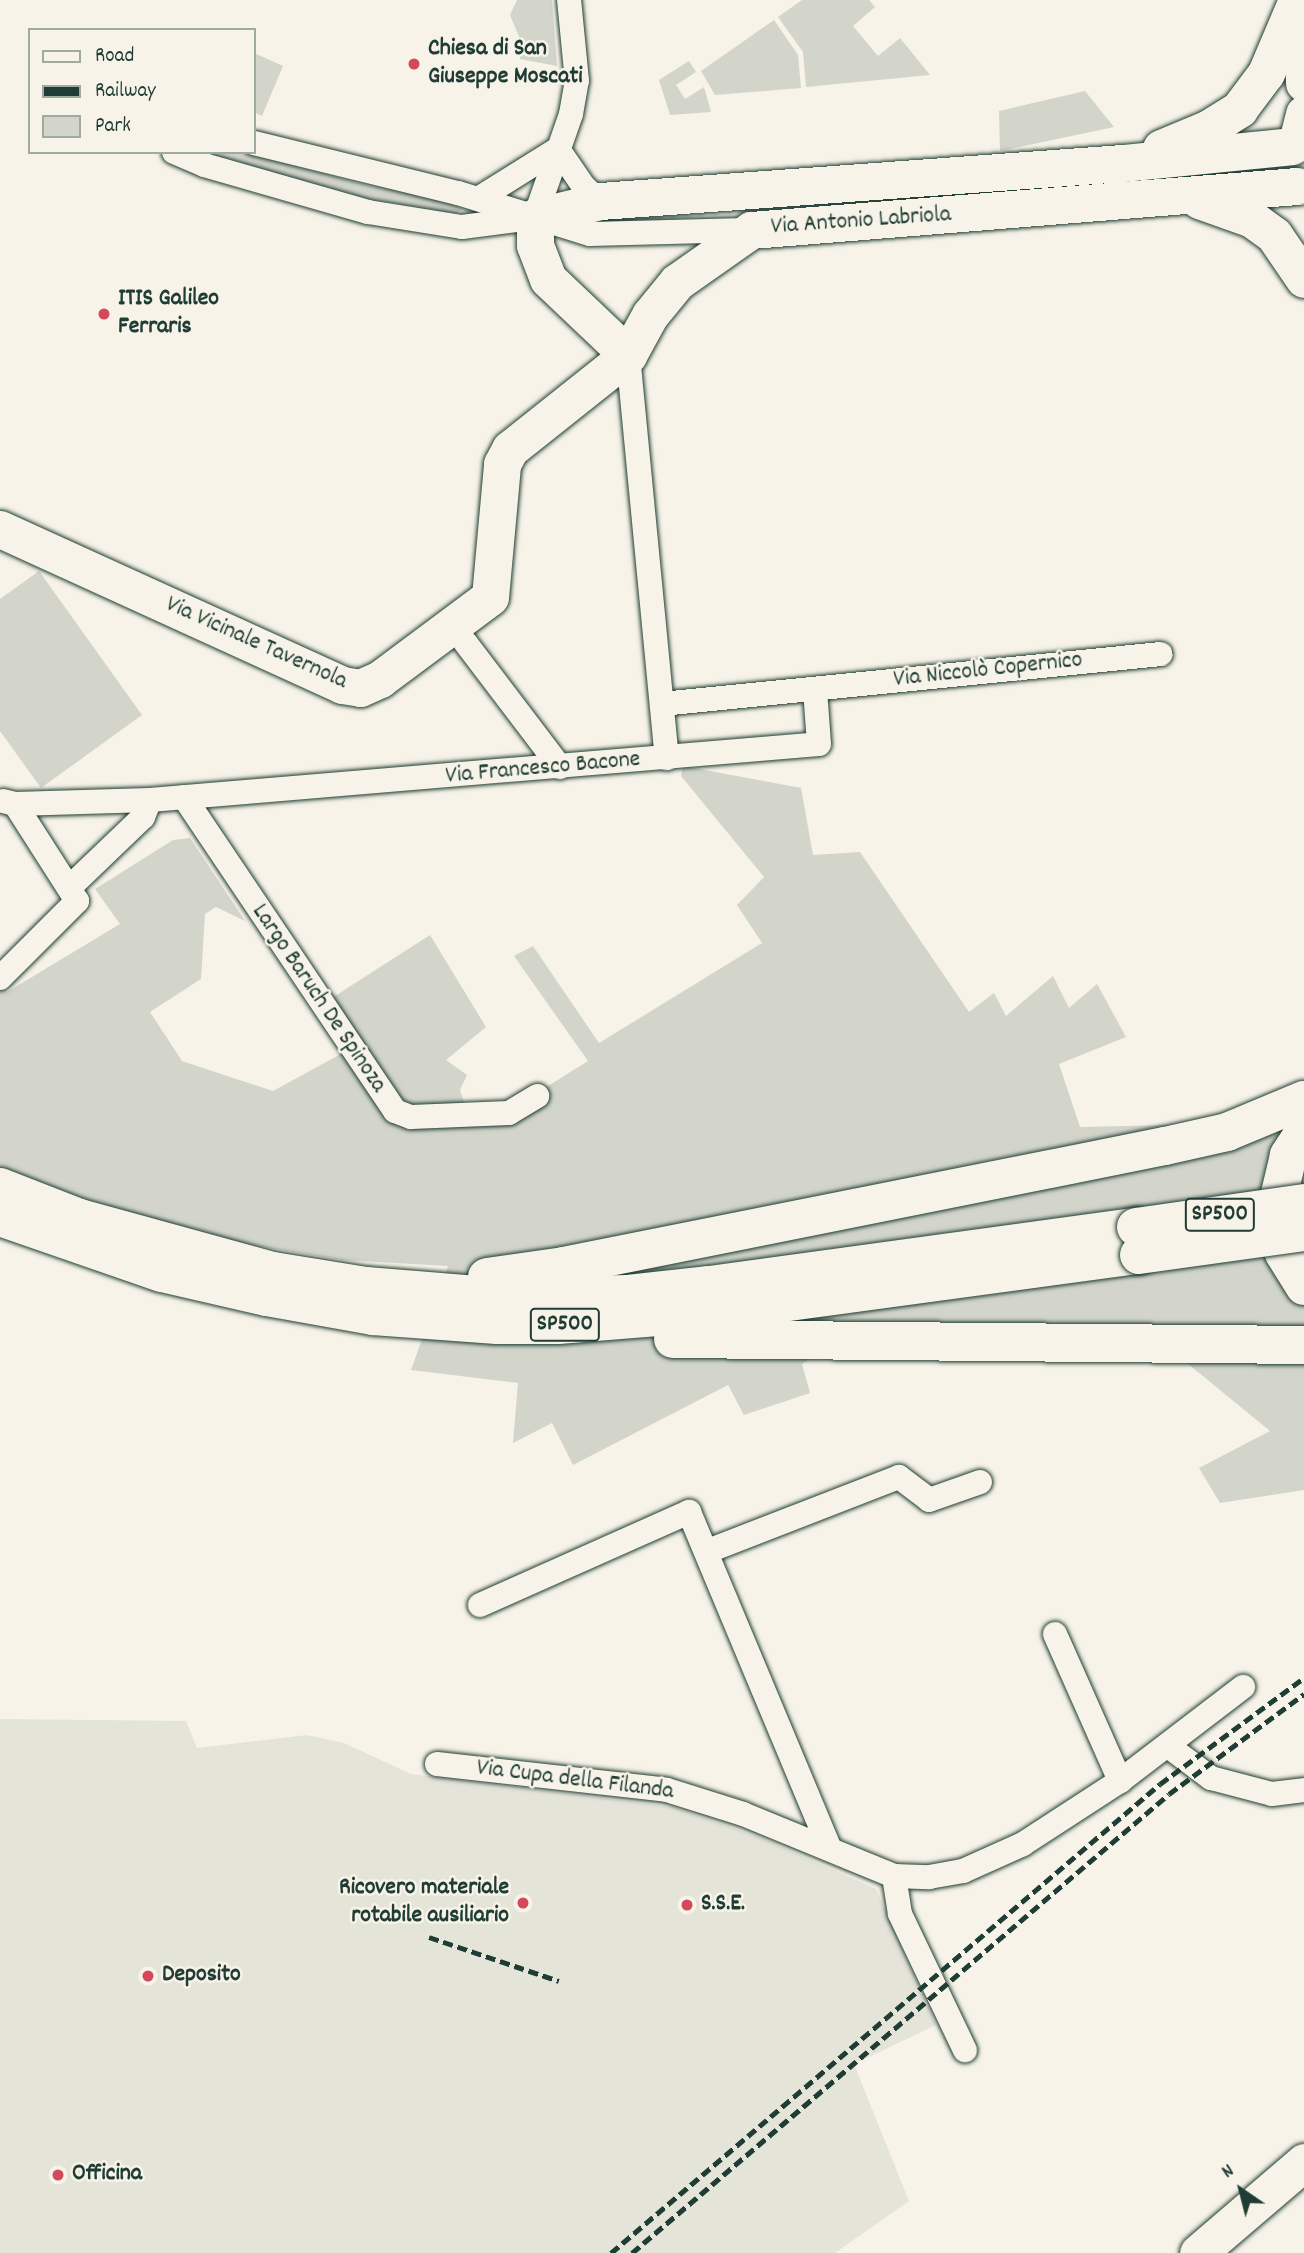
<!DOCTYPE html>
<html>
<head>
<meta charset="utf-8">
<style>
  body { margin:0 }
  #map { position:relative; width:1304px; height:2253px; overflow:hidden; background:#f7f3e8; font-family:Dekko,sans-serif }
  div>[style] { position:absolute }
  .built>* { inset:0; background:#e5e4d9 }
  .green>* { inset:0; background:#d3d5ca }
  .roads { filter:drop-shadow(0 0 2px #1f3d34) drop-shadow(0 0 2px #1f3d34) }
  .street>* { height:24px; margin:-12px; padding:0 12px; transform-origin:12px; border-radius:12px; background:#f7f3e8 }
  .secondary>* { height:37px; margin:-18.5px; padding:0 18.5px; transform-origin:18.5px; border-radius:18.5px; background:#f7f3e8 }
  .highway>* { height:38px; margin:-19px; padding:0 19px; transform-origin:19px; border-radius:19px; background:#f7f3e8 }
  .rail>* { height:5px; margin-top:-2.5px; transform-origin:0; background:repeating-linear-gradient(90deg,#1f3d34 0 10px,transparent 0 15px) }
  .bridges { filter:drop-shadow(0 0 2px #1f3d34) drop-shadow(0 0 2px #1f3d34) }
  .highway-bridge>* { height:38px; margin:-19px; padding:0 19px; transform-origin:19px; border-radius:19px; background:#f7f3e8 }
  .dots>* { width:19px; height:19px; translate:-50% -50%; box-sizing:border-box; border:4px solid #f7f3e8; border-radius:50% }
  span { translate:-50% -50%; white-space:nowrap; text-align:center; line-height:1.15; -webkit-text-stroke:5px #f7f3e8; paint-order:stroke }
  .shield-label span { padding:2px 5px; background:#f7f3e8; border:2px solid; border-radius:5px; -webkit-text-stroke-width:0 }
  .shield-label { font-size:23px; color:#1f3d34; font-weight:700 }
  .poi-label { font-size:24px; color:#1f3d34; font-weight:700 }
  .left { translate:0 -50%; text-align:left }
  .right { translate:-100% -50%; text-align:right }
  .street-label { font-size:24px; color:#1f3d34 }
  .legend { position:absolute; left:28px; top:28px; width:228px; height:126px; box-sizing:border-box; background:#f7f3e8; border:2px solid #a1aaa0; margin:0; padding:9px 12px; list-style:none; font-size:21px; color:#1f3d34 }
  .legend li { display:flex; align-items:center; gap:14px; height:35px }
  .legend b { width:35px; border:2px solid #a1aaa0 }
  .north { position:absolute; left:1206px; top:2155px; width:70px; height:70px; -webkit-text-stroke:5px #f7f3e8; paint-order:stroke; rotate:325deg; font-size:19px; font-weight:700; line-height:28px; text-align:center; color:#1f3d34 }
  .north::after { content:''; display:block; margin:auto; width:24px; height:32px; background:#1f3d34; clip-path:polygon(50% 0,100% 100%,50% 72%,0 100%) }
</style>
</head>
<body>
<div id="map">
  <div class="built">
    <div style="clip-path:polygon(0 1719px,186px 1721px,197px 1748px,307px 1735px,344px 1743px,411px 1774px,672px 1807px,759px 1837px,876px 1889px,936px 2025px,854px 2064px,909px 2201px,835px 2253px,0 2253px)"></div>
  </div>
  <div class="green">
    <div style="clip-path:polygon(517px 0,552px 0,557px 66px,520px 59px,520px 39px,510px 15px)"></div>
    <div style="clip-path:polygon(802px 0,869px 0,875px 7px,853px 26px,878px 56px,900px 38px,930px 75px,806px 87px,803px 52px,778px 17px)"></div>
    <div style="clip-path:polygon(774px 20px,798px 55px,801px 88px,715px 95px,701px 71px)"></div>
    <div style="clip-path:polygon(254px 53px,283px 66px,262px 116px,254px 112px)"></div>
    <div style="clip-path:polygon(689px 61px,696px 72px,676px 85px,685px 99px,704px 87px,711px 112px,670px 115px,659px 80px)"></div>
    <div style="clip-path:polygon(1085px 91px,1114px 127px,1000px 151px,999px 111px)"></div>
    <div style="clip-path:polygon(202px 152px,241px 152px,370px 186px,445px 199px,462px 209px,456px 214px,357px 197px)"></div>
    <div style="clip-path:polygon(39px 571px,142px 715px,41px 788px,0 731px,0 599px)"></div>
    <div style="clip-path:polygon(683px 766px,801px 788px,813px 855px,860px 852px,969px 1012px,994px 993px,1006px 1016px,1053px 976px,1069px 1008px,1097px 984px,1126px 1037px,1059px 1064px,1080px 1127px,1304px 1122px,1304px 1490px,1220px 1503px,1199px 1468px,1270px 1431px,1187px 1363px,824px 1350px,802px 1364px,810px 1393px,744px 1415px,728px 1385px,573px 1465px,552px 1423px,513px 1443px,518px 1383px,411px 1370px,448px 1266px,342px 1260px,119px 1223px,0 1174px,0 983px,7px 992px,120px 924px,95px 889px,173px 840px,190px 838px,245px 921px,216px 907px,205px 914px,201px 979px,150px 1012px,182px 1061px,273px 1091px,350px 1049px,321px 1005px,430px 935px,486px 1027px,446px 1060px,467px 1075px,460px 1090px,468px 1114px,505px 1113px,588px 1061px,514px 956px,533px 946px,599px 1043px,762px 943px,737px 905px,764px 877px,681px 776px)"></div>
  </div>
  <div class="roads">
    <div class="street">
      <div style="left:254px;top:143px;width:210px;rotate:13.8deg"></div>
      <div style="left:458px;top:193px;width:138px;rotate:17.3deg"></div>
      <div style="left:590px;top:234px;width:157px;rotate:-1.5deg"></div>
      <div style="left:558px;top:149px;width:46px;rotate:55.6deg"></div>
      <div style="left:584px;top:187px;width:21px;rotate:41deg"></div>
      <div style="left:174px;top:152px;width:33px;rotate:23deg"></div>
      <div style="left:204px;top:165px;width:171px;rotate:16deg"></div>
      <div style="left:368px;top:212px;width:95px;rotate:9.1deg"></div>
      <div style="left:462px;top:227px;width:70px;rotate:-7.4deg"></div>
      <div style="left:478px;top:199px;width:94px;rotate:-32deg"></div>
      <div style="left:535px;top:217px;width:109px;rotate:-70.7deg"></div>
      <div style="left:571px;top:114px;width:34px;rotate:-80deg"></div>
      <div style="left:577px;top:81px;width:81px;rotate:-95.6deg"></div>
      <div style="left:628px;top:355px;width:405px;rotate:84.5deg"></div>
      <div style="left:465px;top:642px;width:157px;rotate:52.8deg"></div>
      <div style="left:662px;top:704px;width:501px;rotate:-5.72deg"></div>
      <div style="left:184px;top:797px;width:378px;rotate:56.1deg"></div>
      <div style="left:395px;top:1111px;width:17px;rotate:21deg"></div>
      <div style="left:411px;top:1117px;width:98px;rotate:-2.3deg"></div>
      <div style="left:509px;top:1113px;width:33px;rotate:-31deg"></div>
      <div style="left:15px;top:804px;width:135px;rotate:-1.7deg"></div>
      <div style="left:150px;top:800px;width:671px;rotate:-4.78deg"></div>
      <div style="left:819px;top:744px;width:55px;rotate:-94.2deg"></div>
      <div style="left:70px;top:887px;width:101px;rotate:-43.8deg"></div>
      <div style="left:143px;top:817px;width:18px;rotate:-68deg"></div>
      <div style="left:0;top:978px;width:109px;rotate:-45deg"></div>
      <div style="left:77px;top:901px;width:115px;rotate:-122.6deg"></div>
      <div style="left:15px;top:804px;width:12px;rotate:-166deg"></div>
      <div style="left:708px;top:1551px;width:205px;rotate:-21.2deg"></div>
      <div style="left:899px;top:1477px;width:38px;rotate:37deg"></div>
      <div style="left:929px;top:1500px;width:54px;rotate:-19.4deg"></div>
      <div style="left:480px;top:1605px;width:229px;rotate:-24deg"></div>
      <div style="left:689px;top:1512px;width:365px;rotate:67.3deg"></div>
      <div style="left:1055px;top:1634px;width:161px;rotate:66.1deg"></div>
      <div style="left:1168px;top:1746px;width:54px;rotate:36.7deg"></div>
      <div style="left:1211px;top:1778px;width:63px;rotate:14.7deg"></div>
      <div style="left:1272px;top:1794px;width:32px;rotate:-7deg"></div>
      <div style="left:437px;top:1764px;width:231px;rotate:6.4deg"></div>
      <div style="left:667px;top:1790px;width:80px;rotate:17.5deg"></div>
      <div style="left:743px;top:1814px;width:163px;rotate:22.3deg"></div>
      <div style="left:894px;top:1876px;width:35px;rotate:2deg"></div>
      <div style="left:929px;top:1877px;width:35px;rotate:-10deg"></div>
      <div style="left:963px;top:1871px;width:66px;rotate:-24.2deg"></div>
      <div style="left:1023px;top:1844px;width:116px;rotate:-33deg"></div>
      <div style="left:1120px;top:1781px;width:155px;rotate:-37.4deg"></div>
      <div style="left:894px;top:1876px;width:38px;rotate:81deg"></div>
      <div style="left:900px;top:1914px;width:151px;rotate:64.5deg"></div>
    </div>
    <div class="secondary">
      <div style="left:1301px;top:0;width:83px;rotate:87.9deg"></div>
      <div style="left:1299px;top:134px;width:21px;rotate:-76deg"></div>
      <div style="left:1161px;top:148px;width:52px;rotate:-22.6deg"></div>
      <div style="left:1209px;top:128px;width:36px;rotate:-32deg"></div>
      <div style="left:1239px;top:109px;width:45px;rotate:-53.1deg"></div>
      <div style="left:1266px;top:73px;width:79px;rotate:-67deg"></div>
      <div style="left:1199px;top:200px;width:56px;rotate:19.7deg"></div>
      <div style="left:1252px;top:219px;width:27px;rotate:36deg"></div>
      <div style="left:1274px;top:235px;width:53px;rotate:55.7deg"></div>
      <div style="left:628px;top:355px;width:110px;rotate:-136.5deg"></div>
      <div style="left:548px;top:279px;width:36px;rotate:-111deg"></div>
      <div style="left:535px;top:245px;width:28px;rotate:-90deg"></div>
      <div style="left:535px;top:217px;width:67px;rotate:-13.8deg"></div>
      <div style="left:600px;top:201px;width:524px;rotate:-4.16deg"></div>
      <div style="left:1123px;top:163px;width:170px;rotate:-5.7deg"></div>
      <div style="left:0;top:529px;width:376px;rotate:24.5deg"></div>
      <div style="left:342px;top:685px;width:18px;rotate:9deg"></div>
      <div style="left:360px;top:688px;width:22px;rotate:-24deg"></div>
      <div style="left:380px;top:679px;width:137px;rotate:-36.7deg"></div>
      <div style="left:490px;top:597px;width:134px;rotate:-84.8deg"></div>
      <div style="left:502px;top:464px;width:17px;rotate:-62deg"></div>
      <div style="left:510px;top:449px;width:151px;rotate:-38.5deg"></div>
      <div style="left:628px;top:355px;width:46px;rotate:-61.2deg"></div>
      <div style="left:650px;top:315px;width:43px;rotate:-50.7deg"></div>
      <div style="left:677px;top:282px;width:90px;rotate:-35.1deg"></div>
      <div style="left:751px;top:230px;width:548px;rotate:-4.61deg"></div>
      <div style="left:1304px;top:1130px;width:30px;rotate:123deg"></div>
      <div style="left:1288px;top:1155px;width:65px;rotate:103.4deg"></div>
      <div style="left:1273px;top:1218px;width:36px;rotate:74deg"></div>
      <div style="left:1283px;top:1253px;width:39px;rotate:58deg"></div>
      <div style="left:1198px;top:2253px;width:140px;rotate:-40.6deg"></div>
    </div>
    <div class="highway">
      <div style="left:0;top:1187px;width:86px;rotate:21.2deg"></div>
      <div style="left:80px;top:1218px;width:200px;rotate:15.4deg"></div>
      <div style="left:273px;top:1271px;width:94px;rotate:9.2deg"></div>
      <div style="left:366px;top:1286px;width:136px;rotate:4.6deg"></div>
      <div style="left:502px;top:1297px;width:126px;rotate:-1.4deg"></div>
      <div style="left:628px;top:1294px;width:82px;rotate:-6.3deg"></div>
      <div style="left:710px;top:1285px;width:430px;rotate:-7.8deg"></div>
      <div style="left:0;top:1217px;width:171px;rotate:19.1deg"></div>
      <div style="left:162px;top:1273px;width:108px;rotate:12.9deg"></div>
      <div style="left:267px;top:1297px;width:108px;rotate:10.2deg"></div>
      <div style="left:373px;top:1316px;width:124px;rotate:4.2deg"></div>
      <div style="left:497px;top:1325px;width:61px"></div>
      <div style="left:558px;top:1325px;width:150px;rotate:-4.6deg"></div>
      <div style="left:708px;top:1313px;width:435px;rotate:-7.7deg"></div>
      <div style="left:487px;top:1277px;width:78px;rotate:-8.1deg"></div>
      <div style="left:564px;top:1266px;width:613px;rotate:-11.29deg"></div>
      <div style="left:1165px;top:1146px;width:64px;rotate:-12.7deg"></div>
      <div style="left:1227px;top:1132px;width:83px;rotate:-22.6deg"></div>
      <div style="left:673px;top:1339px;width:631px;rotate:0.54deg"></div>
    </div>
  </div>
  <div class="rail">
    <div style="left:429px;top:1937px;width:137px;rotate:18.7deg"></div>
    <div style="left:611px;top:2253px;width:722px;rotate:-40.51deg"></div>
    <div style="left:1160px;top:1784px;width:179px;rotate:-36.4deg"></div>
    <div style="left:632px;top:2253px;width:706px;rotate:-40.52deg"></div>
    <div style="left:1169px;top:1794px;width:168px;rotate:-36.5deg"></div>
  </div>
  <div class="bridges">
    <div class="highway-bridge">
      <div style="left:1136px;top:1227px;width:170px;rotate:-8.1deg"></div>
      <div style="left:1139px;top:1255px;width:167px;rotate:-7.9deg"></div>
    </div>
  </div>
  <div class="dots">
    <div style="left:414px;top:64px;background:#d1495b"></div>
    <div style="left:104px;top:314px;background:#d1495b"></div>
    <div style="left:523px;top:1903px;background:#d1495b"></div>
    <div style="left:687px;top:1905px;background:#d1495b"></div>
    <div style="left:148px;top:1976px;background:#d1495b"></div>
    <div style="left:58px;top:2175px;background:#d1495b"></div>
  </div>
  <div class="shield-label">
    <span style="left:1220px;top:1215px">SP500</span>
    <span style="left:565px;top:1325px">SP500</span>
  </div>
  <div class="poi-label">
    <span class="left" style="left:428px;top:64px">Chiesa di San<br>Giuseppe Moscati</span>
    <span class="left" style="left:118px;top:314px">ITIS Galileo<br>Ferraris</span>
    <span class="right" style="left:509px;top:1903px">Ricovero materiale<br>rotabile ausiliario</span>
    <span class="left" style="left:701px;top:1905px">S.S.E.</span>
    <span class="left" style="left:162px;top:1976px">Deposito</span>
    <span class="left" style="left:72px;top:2175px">Officina</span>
  </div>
  <div class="street-label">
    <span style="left:861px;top:222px;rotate:-4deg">Via Antonio Labriola</span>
    <span style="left:256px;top:644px;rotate:24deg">Via Vicinale Tavernola</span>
    <span style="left:988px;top:671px;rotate:-6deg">Via Niccolò Copernico</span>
    <span style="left:543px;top:769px;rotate:-5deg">Via Francesco Bacone</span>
    <span style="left:318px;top:999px;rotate:56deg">Largo Baruch De Spinoza</span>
    <span style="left:575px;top:1781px;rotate:7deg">Via Cupa della Filanda</span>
  </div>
  <ul class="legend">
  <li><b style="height:9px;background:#f7f3e8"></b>Road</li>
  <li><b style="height:9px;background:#1f3d34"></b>Railway</li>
  <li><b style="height:19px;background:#d3d5ca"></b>Park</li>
  </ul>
  <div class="north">N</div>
</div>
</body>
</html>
